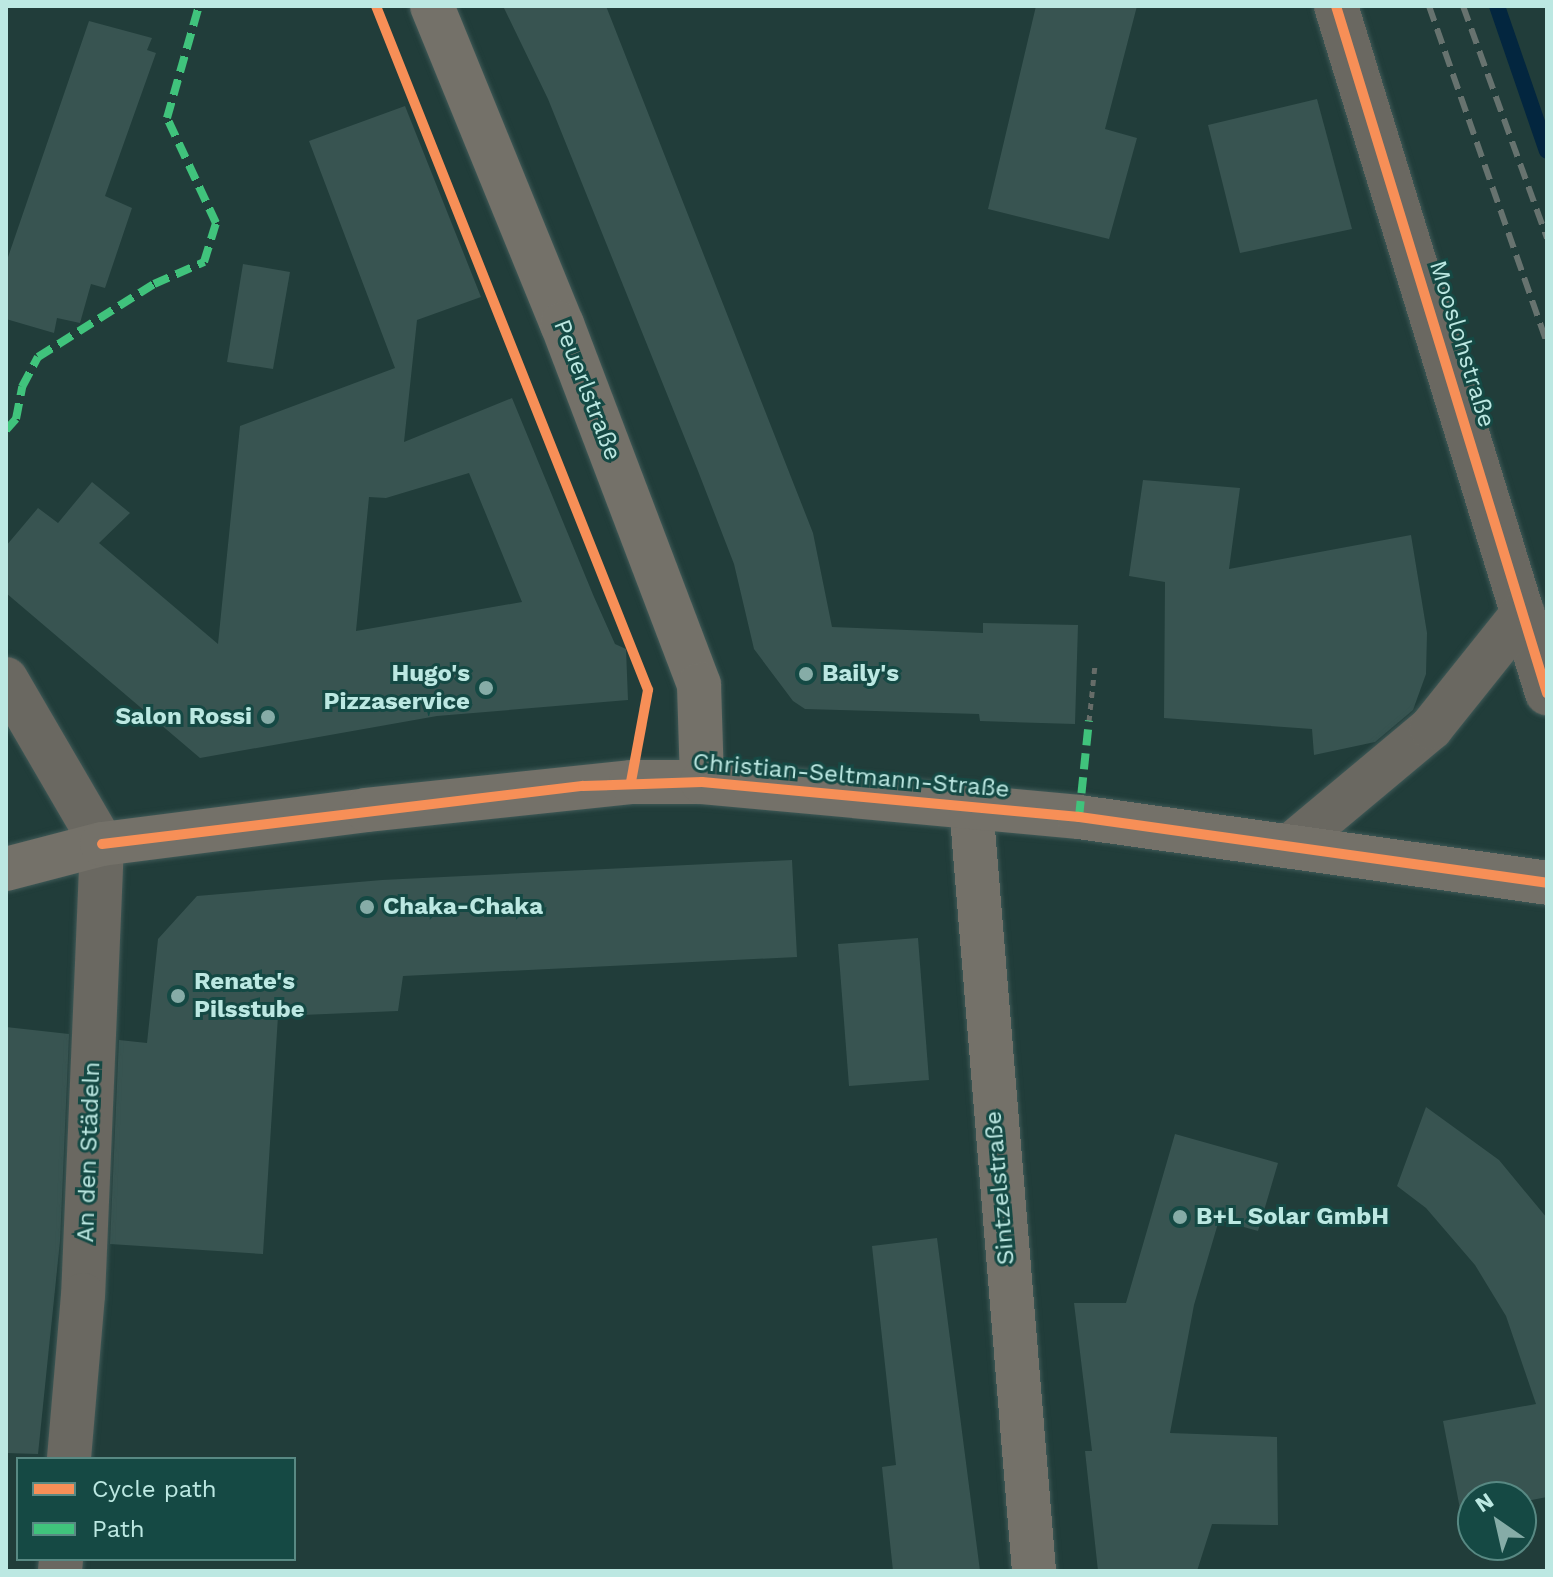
<!DOCTYPE html>
<html>
<head>
<meta charset="utf-8">
<style>
  body { margin:0 }
  #map { position:relative; width:1553px; height:1577px; overflow:hidden; background:#213d3a; font-family:"Work Sans",sans-serif }
  div>[style] { position:absolute }
  .stream>* { height:16px; margin:-8px; padding:0 8px; transform-origin:8px; border-radius:8px; background:#03263f }
  .building>* { inset:0; background:#385451 }
  .path>* { height:5px; margin-top:-2.5px; transform-origin:0; background:repeating-linear-gradient(90deg,#666c68 0 6px,transparent 0 12px) }
  .roads { filter:drop-shadow(0 0 2px #3f5957) drop-shadow(0 0 2px #3f5957) }
  .street>* { height:44px; margin:-22px; padding:0 22px; transform-origin:22px; border-radius:22px; background:#6a6861 }
  .secondary>* { height:44px; margin:-22px; padding:0 22px; transform-origin:22px; border-radius:22px; background:#747169 }
  .rail>* { height:6px; margin-top:-3px; transform-origin:0; background:repeating-linear-gradient(90deg,#67736f 0 16px,transparent 0 24px) }
  .quiet>* { height:8px; margin-top:-4px; transform-origin:0; background:repeating-linear-gradient(90deg,#40c37c 0 16px,transparent 0 24px) }
  .cycleway>* { height:10px; margin:-5px; padding:0 5px; transform-origin:5px; border-radius:5px; background:#f78f57 }
  .dots>* { width:22px; height:22px; translate:-50% -50%; box-sizing:border-box; border:4px solid #154944; border-radius:50% }
  span { translate:-50% -50%; white-space:nowrap; text-align:center; line-height:1.15; -webkit-text-stroke:6px #154944; paint-order:stroke }
  .street-label { font-size:24px; color:#bce8e2 }
  .poi-label { font-size:24px; color:#bce8e2; font-weight:700 }
  .right { translate:-100% -50%; text-align:right }
  .left { translate:0 -50%; text-align:left }
  .frame { position:absolute; inset:0; border:8px solid #bce8e2; pointer-events:none }
  .legend { position:absolute; left:16px; top:1457px; width:280px; height:104px; box-sizing:border-box; background:#154944; border:2px solid #588983; margin:0; padding:10px 14px; list-style:none; font-size:24px; color:#bce8e2 }
  .legend li { display:flex; align-items:center; gap:16px; height:40px }
  .legend b { width:40px; border:2px solid #588983 }
  .north { position:absolute; left:1457px; top:1481px; width:80px; height:80px; box-sizing:border-box; background:#154944; border:2px solid #588983; border-radius:50%; rotate:326deg; font-size:22px; font-weight:700; line-height:32px; text-align:center; color:#bce8e2 }
  .north::after { content:''; display:block; margin:auto; width:28px; height:36px; background:#86aca7; clip-path:polygon(50% 0,100% 100%,50% 72%,0 100%) }
</style>
</head>
<body>
<div id="map">
  <div class="stream">
    <div style="left:1497px;top:6px;width:153px;rotate:71deg"></div>
  </div>
  <div class="building">
    <div style="clip-path:polygon(503px 6px,606px 6px,813px 533px,832px 627px,983px 633px,983px 623px,1078px 625px,1075px 724px,980px 721px,979px 714px,805px 709px,793px 701px,754px 649px,734px 564px,698px 471px,548px 99px)"></div>
    <div style="clip-path:polygon(1036px 6px,1137px 6px,1105px 129px,1137px 138px,1109px 239px,988px 209px)"></div>
    <div style="clip-path:polygon(89px 21px,152px 38px,147px 50px,156px 53px,105px 196px,132px 208px,105px 288px,91px 284px,80px 323px,57px 318px,54px 333px,6px 319px,6px 263px)"></div>
    <div style="clip-path:polygon(1317px 99px,1352px 229px,1240px 253px,1208px 125px)"></div>
    <div style="clip-path:polygon(evenodd,405px 106px,481px 297px,417px 320px,404px 442px,512px 398px,594px 597px,615px 644px,626px 649px,628px 700px,437px 716px,200px 758px,6px 593px,6px 546px,38px 508px,58px 523px,92px 482px,130px 513px,99px 543px,218px 644px,240px 426px,395px 368px,309px 141px,405px 106px,469px 473px,522px 602px,356px 631px,369px 497px,386px 498px,469px 473px)"></div>
    <div style="clip-path:polygon(243px 264px,290px 272px,273px 369px,227px 362px)"></div>
    <div style="clip-path:polygon(1143px 480px,1240px 488px,1229px 569px,1411px 535px,1427px 633px,1426px 674px,1413px 710px,1375px 742px,1314px 755px,1312px 729px,1164px 718px,1165px 582px,1129px 576px)"></div>
    <div style="clip-path:polygon(792px 860px,797px 957px,403px 976px,398px 1011px,278px 1016px,263px 1254px,110px 1244px,119px 1040px,147px 1043px,158px 939px,197px 896px,382px 880px)"></div>
    <div style="clip-path:polygon(918px 938px,929px 1080px,849px 1086px,838px 944px)"></div>
    <div style="clip-path:polygon(6px 1027px,69px 1034px,60px 1241px,38px 1454px,6px 1453px)"></div>
    <div style="clip-path:polygon(1426px 1107px,1499px 1160px,1547px 1218px,1547px 1497px,1521px 1502px,1521px 1497px,1473px 1497px,1473px 1512px,1461px 1514px,1443px 1421px,1536px 1404px,1506px 1316px,1475px 1265px,1426px 1208px,1397px 1186px)"></div>
    <div style="clip-path:polygon(1175px 1134px,1278px 1163px,1258px 1231px,1219px 1220px,1194px 1305px,1170px 1433px,1277px 1437px,1278px 1525px,1212px 1524px,1197px 1571px,1098px 1571px,1085px 1451px,1092px 1451px,1074px 1303px,1126px 1303px)"></div>
    <div style="clip-path:polygon(937px 1238px,980px 1571px,893px 1571px,882px 1467px,896px 1465px,872px 1246px)"></div>
  </div>
  <div class="path">
    <div style="left:1089px;top:721px;width:56px;rotate:-83.9deg"></div>
  </div>
  <div class="roads">
    <div class="street">
      <div style="left:1336px;top:6px;width:719px;rotate:72.93deg"></div>
      <div style="left:6px;top:679px;width:191px;rotate:59.8deg"></div>
      <div style="left:102px;top:844px;width:451px;rotate:92.4deg"></div>
      <div style="left:83px;top:1295px;width:165px;rotate:94.9deg"></div>
      <div style="left:1290px;top:846px;width:184px;rotate:-39.9deg"></div>
      <div style="left:1431px;top:728px;width:147px;rotate:-51.3deg"></div>
      <div style="left:60px;top:1571px;width:12px;rotate:-85deg"></div>
    </div>
    <div class="secondary">
      <div style="left:432px;top:6px;width:344px;rotate:67.8deg"></div>
      <div style="left:562px;top:324px;width:386px;rotate:69.2deg"></div>
      <div style="left:699px;top:685px;width:97px;rotate:88.2deg"></div>
      <div style="left:971px;top:805px;width:769px;rotate:85.3deg"></div>
      <div style="left:6px;top:869px;width:99px;rotate:-14.6deg"></div>
      <div style="left:102px;top:844px;width:266px;rotate:-7.3deg"></div>
      <div style="left:366px;top:810px;width:266px;rotate:-6deg"></div>
      <div style="left:631px;top:782px;width:71px"></div>
      <div style="left:702px;top:782px;width:379px;rotate:5.3deg"></div>
      <div style="left:1079px;top:817px;width:473px;rotate:8deg"></div>
    </div>
  </div>
  <div class="rail">
    <div style="left:1429px;top:6px;width:357px;rotate:70.7deg"></div>
    <div style="left:1463px;top:6px;width:247px;rotate:70.1deg"></div>
  </div>
  <div class="quiet">
    <div style="left:6px;top:430px;width:15px;rotate:-48deg"></div>
    <div style="left:16px;top:419px;width:33px;rotate:-79deg"></div>
    <div style="left:22px;top:387px;width:34px;rotate:-62deg"></div>
    <div style="left:38px;top:357px;width:137px;rotate:-32.2deg"></div>
    <div style="left:154px;top:284px;width:55px;rotate:-23.7deg"></div>
    <div style="left:204px;top:262px;width:41px;rotate:-72.9deg"></div>
    <div style="left:216px;top:223px;width:116px;rotate:-115deg"></div>
    <div style="left:167px;top:118px;width:116px;rotate:-74.1deg"></div>
    <div style="left:1079px;top:817px;width:97px;rotate:-84.1deg"></div>
  </div>
  <div class="cycleway">
    <div style="left:376px;top:6px;width:736px;rotate:68.31deg"></div>
    <div style="left:648px;top:690px;width:94px;rotate:100.5deg"></div>
    <div style="left:1336px;top:6px;width:719px;rotate:72.93deg"></div>
    <div style="left:102px;top:844px;width:484px;rotate:-6.9deg"></div>
    <div style="left:583px;top:786px;width:119px;rotate:-1.9deg"></div>
    <div style="left:702px;top:782px;width:379px;rotate:5.3deg"></div>
    <div style="left:1079px;top:817px;width:473px;rotate:8deg"></div>
  </div>
  <div class="dots">
    <div style="left:806px;top:674px;background:#86aca7"></div>
    <div style="left:486px;top:688px;background:#86aca7"></div>
    <div style="left:268px;top:717px;background:#86aca7"></div>
    <div style="left:367px;top:907px;background:#86aca7"></div>
    <div style="left:178px;top:996px;background:#86aca7"></div>
    <div style="left:1180px;top:1217px;background:#86aca7"></div>
  </div>
  <div class="street-label">
    <span style="left:1462px;top:344px;rotate:73deg">Mooslohstraße</span>
    <span style="left:587px;top:390px;rotate:69deg">Peuerlstraße</span>
    <span style="left:851px;top:776px;rotate:5deg">Christian-Seltmann-Straße</span>
    <span style="left:89px;top:1152px;rotate:-88deg">An den Städeln</span>
    <span style="left:1000px;top:1188px;rotate:-95deg">Sintzelstraße</span>
  </div>
  <div class="poi-label">
    <span class="right" style="left:470px;top:688px">Hugo's<br>Pizzaservice</span>
    <span class="left" style="left:822px;top:674px">Baily's</span>
    <span class="right" style="left:252px;top:717px">Salon Rossi</span>
    <span class="left" style="left:383px;top:907px">Chaka-Chaka</span>
    <span class="left" style="left:194px;top:996px">Renate's<br>Pilsstube</span>
    <span class="left" style="left:1196px;top:1217px">B+L Solar GmbH</span>
  </div>
  <div class="frame"></div>
  <ul class="legend">
  <li><b style="height:10px;background:#f78f57"></b>Cycle path</li>
  <li><b style="height:10px;background:#40c37c"></b>Path</li>
  </ul>
  <div class="north">N</div>
</div>
</body>
</html>
